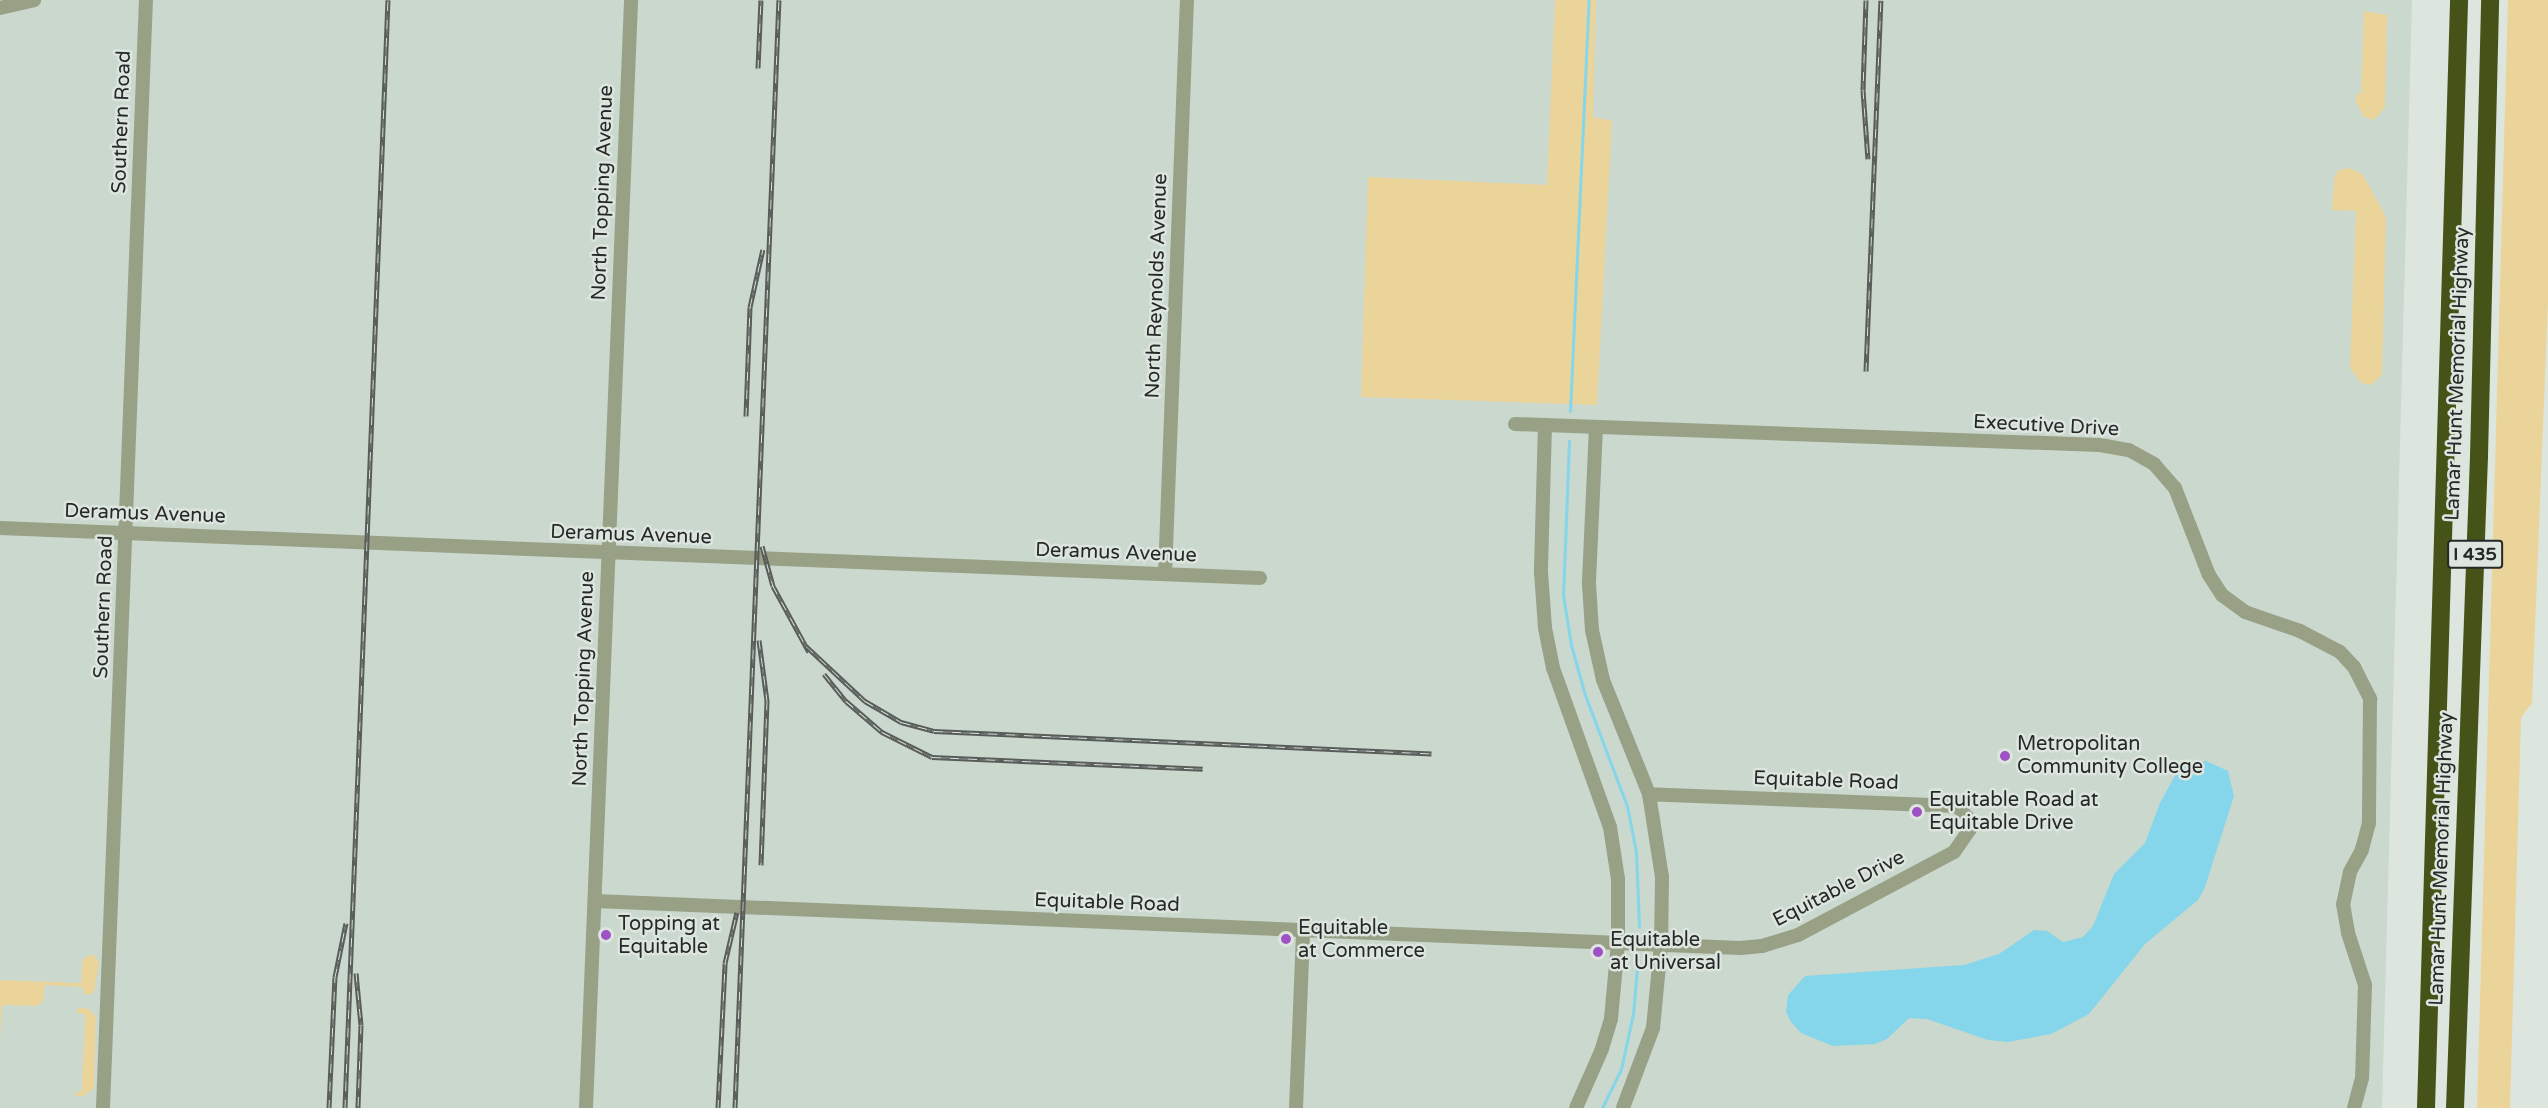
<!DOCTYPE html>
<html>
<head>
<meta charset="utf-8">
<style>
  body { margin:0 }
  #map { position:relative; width:2548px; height:1108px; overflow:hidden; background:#dde5df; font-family:"Varela Round",sans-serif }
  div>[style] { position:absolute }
  .built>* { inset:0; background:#cad8cd }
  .green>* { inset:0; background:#ebd49a }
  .water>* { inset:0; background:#85d5eb }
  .stream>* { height:3px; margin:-1.5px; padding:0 1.5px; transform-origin:1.5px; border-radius:1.5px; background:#85d5eb }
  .minor>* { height:14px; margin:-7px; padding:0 7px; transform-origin:7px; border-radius:7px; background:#98a086 }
  .highway>* { height:18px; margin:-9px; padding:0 9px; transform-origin:9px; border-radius:9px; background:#465318 }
  .rail>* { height:5px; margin-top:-2.5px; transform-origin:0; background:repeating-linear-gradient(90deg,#dde5df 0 9px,#595d5a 0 18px); box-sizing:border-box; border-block:2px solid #595d5a }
  .dots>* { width:16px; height:16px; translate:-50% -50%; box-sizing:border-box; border:3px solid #dde5df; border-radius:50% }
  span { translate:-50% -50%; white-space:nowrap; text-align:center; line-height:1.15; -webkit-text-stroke:5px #dde5df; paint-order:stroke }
  .shield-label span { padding:2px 4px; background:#dde5df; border:2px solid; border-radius:4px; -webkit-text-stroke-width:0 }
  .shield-label { font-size:18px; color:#262927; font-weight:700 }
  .street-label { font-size:20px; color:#262927 }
  .poi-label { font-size:20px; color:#262927 }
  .left { translate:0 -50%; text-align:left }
</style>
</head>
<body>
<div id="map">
  <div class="built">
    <div style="clip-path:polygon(0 0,2412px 0,2382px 1108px,0 1108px)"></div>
  </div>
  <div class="green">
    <div style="clip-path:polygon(1555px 0,1596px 0,1593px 117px,1612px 121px,1597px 405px,1361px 397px,1368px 177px,1547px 185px)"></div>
    <div style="clip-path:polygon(2508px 0,2548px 0,2548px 302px,2532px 703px,2521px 718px,2510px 1108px,2477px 1108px)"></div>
    <div style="clip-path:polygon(2364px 11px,2387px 15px,2385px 107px,2374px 120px,2364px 117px,2356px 102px,2356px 94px,2361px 94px)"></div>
    <div style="clip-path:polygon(2350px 168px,2363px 175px,2386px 217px,2382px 375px,2371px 385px,2361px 383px,2350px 368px,2356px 211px,2332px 210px,2334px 178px,2339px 170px)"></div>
    <div style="clip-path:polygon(92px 954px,99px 961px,94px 993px,84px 995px,83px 987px,45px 985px,43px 1001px,37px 1006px,2px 1005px,0 1042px,0 980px,81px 983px,83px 959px)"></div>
    <div style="clip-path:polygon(78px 1008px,89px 1009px,96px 1017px,94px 1088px,82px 1097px,73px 1094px,82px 1091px,85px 1014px,77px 1013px)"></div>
  </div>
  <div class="water">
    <div style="clip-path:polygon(2206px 761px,2228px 771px,2234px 796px,2205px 887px,2198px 900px,2145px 944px,2089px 1014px,2051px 1034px,2008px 1042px,1988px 1040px,1927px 1019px,1909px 1018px,1887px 1039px,1875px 1044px,1833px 1046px,1801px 1033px,1791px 1022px,1786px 1012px,1788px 995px,1805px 976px,1964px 965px,1999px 954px,2034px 930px,2047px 931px,2063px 942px,2083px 937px,2093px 926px,2114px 874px,2145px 843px,2160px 803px,2177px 772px,2186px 764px)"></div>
  </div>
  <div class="stream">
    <div style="left:1570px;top:411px;width:411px;rotate:-87.4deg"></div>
    <div style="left:1569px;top:441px;width:154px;rotate:92.2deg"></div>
    <div style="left:1563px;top:595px;width:51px;rotate:80.9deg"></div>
    <div style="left:1571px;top:645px;width:52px;rotate:74.4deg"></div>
    <div style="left:1585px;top:695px;width:119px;rotate:69.3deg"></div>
    <div style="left:1627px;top:806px;width:47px;rotate:78.9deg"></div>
    <div style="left:1636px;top:852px;width:75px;rotate:87.7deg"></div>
    <div style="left:1602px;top:1108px;width:43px;rotate:-64deg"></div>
    <div style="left:1621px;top:1069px;width:56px;rotate:-77.7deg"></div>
    <div style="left:1633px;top:1014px;width:57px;rotate:-85deg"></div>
  </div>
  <div class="minor">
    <div style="left:0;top:8px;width:35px;rotate:-13deg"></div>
    <div style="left:1515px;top:424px;width:585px;rotate:2.06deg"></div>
    <div style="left:2100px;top:445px;width:29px;rotate:10deg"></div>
    <div style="left:2129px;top:450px;width:29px;rotate:29deg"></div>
    <div style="left:2154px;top:464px;width:32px;rotate:49deg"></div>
    <div style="left:2175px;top:488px;width:93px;rotate:68.7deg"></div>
    <div style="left:2209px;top:575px;width:24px;rotate:57deg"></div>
    <div style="left:2222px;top:595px;width:29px;rotate:36deg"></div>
    <div style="left:2245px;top:612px;width:58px;rotate:19.1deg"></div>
    <div style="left:2300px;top:631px;width:45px;rotate:27.7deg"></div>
    <div style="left:2340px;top:652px;width:21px;rotate:47deg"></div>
    <div style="left:2354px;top:667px;width:36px;rotate:63deg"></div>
    <div style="left:2370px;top:699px;width:124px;rotate:90.5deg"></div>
    <div style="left:2369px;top:823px;width:28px;rotate:105deg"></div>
    <div style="left:2362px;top:850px;width:25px;rotate:119deg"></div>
    <div style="left:2350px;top:872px;width:33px;rotate:102deg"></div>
    <div style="left:2343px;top:904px;width:29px;rotate:80deg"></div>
    <div style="left:2348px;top:933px;width:55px;rotate:71.9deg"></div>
    <div style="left:2365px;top:985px;width:93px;rotate:91.8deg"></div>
    <div style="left:2362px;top:1078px;width:31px;rotate:105deg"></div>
    <div style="left:1545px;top:425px;width:147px;rotate:91.6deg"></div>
    <div style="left:1541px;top:572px;width:56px;rotate:85.9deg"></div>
    <div style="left:1545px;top:628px;width:41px;rotate:78.7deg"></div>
    <div style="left:1553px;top:668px;width:169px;rotate:70.3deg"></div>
    <div style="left:1610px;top:827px;width:53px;rotate:81.3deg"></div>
    <div style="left:1618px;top:879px;width:64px;rotate:90deg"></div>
    <div style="left:1618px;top:943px;width:76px;rotate:95.3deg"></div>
    <div style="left:1611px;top:1019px;width:31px;rotate:107deg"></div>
    <div style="left:1602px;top:1049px;width:64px;rotate:113.8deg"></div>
    <div style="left:1596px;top:427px;width:157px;rotate:92.6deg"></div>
    <div style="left:1589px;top:584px;width:46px;rotate:86.3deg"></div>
    <div style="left:1592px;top:630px;width:51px;rotate:77.6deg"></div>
    <div style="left:1603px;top:680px;width:123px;rotate:68deg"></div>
    <div style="left:1649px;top:794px;width:84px;rotate:81.1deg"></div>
    <div style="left:1662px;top:877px;width:68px;rotate:90.8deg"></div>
    <div style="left:1661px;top:945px;width:83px;rotate:95.5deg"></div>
    <div style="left:1653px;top:1028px;width:85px;rotate:110.6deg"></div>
    <div style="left:0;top:528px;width:1261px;rotate:2.27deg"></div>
    <div style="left:1165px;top:574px;width:574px;rotate:-87.81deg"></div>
    <div style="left:595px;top:901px;width:1146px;rotate:2.35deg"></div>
    <div style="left:1740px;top:948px;width:22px;rotate:-5deg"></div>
    <div style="left:1762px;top:946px;width:38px;rotate:-17deg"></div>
    <div style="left:1798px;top:935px;width:177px;rotate:-28deg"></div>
    <div style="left:1954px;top:852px;width:28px;rotate:-55deg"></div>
    <div style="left:1970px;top:829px;width:10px;rotate:-96deg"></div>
    <div style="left:1969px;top:819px;width:18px;rotate:-133deg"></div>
    <div style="left:1957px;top:806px;width:308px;rotate:-177.8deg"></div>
    <div style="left:103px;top:1108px;width:1109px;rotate:-87.78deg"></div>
    <div style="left:586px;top:1108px;width:1109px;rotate:-87.67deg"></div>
    <div style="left:1296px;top:1108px;width:177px;rotate:-87.7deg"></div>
  </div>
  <div class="highway">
    <div style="left:2426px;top:1108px;width:1108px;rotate:-88.29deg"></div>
    <div style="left:2455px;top:1108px;width:652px;rotate:-87.89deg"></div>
    <div style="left:2479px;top:456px;width:456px;rotate:-88.6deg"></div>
  </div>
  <div class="rail">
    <div style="left:1866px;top:0;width:90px;rotate:91.9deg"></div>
    <div style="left:1863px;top:90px;width:69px;rotate:85.9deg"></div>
    <div style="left:758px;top:68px;width:68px;rotate:-87.5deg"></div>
    <div style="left:1866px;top:371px;width:371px;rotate:-87.7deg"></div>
    <div style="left:746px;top:416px;width:109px;rotate:-87.9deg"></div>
    <div style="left:750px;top:307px;width:59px;rotate:-77.4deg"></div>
    <div style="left:762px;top:546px;width:41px;rotate:74.6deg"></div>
    <div style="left:773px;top:586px;width:75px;rotate:61.4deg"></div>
    <div style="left:759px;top:640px;width:62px;rotate:82.5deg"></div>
    <div style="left:767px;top:701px;width:164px;rotate:92.1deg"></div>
    <div style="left:806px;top:646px;width:81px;rotate:43deg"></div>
    <div style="left:865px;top:701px;width:42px;rotate:30.3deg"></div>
    <div style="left:901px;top:722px;width:34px;rotate:15deg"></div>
    <div style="left:934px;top:731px;width:498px;rotate:2.6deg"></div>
    <div style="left:824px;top:674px;width:35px;rotate:51deg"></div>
    <div style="left:846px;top:701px;width:48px;rotate:40.7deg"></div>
    <div style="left:882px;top:732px;width:56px;rotate:26.6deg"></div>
    <div style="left:932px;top:757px;width:271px;rotate:2.5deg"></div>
    <div style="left:356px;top:973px;width:52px;rotate:84.5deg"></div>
    <div style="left:361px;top:1025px;width:83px;rotate:92.1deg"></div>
    <div style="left:329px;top:1108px;width:131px;rotate:-87.4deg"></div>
    <div style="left:335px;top:977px;width:55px;rotate:-78.5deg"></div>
    <div style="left:345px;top:1108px;width:1109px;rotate:-87.78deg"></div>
    <div style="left:718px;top:1108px;width:145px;rotate:-87.2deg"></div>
    <div style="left:725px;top:963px;width:52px;rotate:-76.8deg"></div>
    <div style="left:735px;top:1108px;width:1109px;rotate:-87.73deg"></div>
  </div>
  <div class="dots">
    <div style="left:2005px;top:756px;background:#9e52c5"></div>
    <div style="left:1917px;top:812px;background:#9e52c5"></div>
    <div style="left:606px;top:935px;background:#9e52c5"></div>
    <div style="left:1286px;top:939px;background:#9e52c5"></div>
    <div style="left:1598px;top:952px;background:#9e52c5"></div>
  </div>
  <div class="shield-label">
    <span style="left:2475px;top:554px">I 435</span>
  </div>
  <div class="street-label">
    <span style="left:122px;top:122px;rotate:-88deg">Southern Road</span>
    <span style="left:603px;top:193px;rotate:-88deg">North Topping Avenue</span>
    <span style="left:1157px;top:286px;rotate:-88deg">North Reynolds Avenue</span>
    <span style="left:2458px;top:374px;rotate:-88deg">Lamar Hunt Memorial Highway</span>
    <span style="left:2046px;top:426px;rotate:3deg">Executive Drive</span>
    <span style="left:145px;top:514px;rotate:2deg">Deramus Avenue</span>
    <span style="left:631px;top:535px;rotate:2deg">Deramus Avenue</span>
    <span style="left:1116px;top:553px;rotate:2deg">Deramus Avenue</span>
    <span style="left:104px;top:607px;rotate:-88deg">Southern Road</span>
    <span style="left:584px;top:679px;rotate:-88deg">North Topping Avenue</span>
    <span style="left:1826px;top:781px;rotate:2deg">Equitable Road</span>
    <span style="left:2442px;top:859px;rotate:-88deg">Lamar Hunt Memorial Highway</span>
    <span style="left:1839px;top:889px;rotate:-27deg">Equitable Drive</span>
    <span style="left:1107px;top:903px;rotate:2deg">Equitable Road</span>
  </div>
  <div class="poi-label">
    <span class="left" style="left:2017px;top:756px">Metropolitan<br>Community College</span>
    <span class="left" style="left:1929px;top:812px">Equitable Road at<br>Equitable Drive</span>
    <span class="left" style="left:618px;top:936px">Topping at<br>Equitable</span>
    <span class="left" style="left:1298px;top:940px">Equitable<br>at Commerce</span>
    <span class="left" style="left:1610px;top:952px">Equitable<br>at Universal</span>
  </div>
</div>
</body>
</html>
